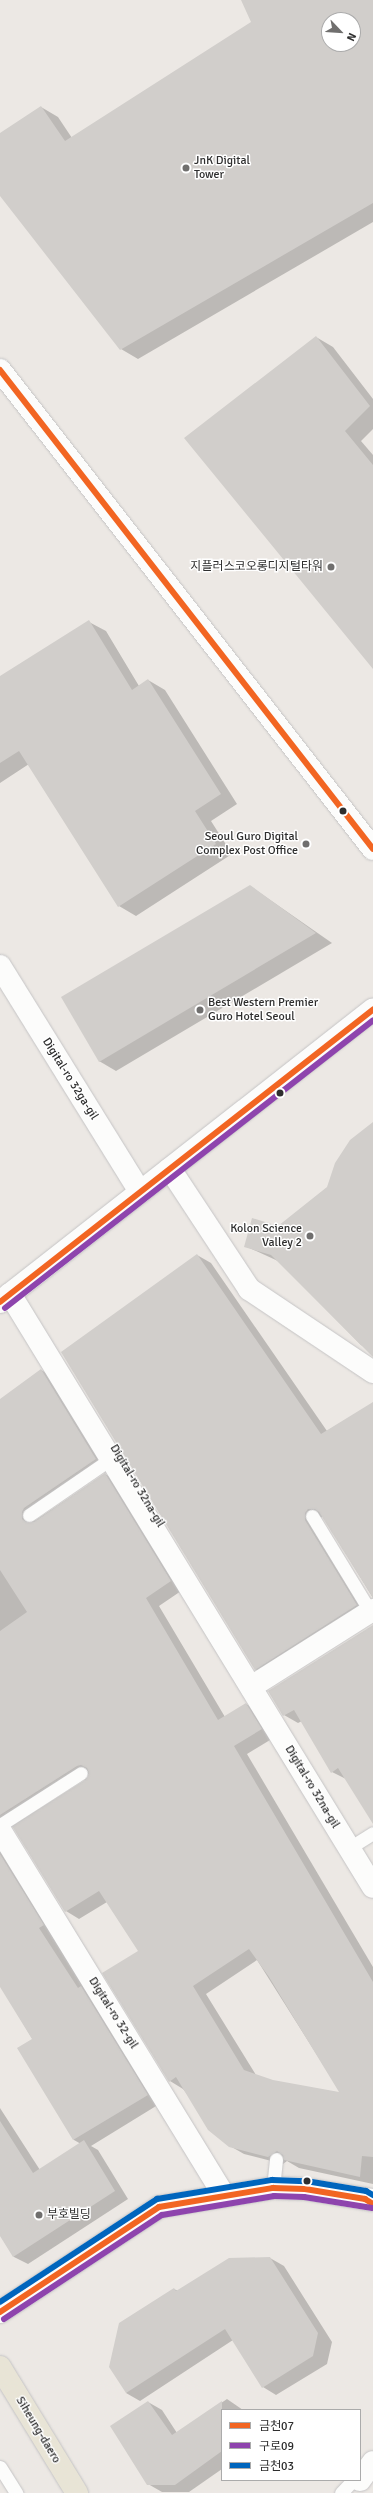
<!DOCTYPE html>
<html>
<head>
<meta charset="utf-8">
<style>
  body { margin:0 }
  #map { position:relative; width:373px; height:2493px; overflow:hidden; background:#ece8e4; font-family:Signika,"Noto Sans KR",sans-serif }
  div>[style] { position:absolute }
  .shadow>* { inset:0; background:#0003 }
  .building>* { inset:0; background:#d1cecb }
  .roads { filter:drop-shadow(0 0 1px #c5c4c5) drop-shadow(0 0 1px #c5c4c5) }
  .service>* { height:13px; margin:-6.5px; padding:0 6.5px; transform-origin:6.5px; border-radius:6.5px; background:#fcfcfb }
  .minor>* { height:22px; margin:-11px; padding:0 11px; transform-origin:11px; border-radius:11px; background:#fcfcfb }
  .tertiary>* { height:22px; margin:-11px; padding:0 11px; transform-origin:11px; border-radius:11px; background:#fcfcfb }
  .primary>* { height:22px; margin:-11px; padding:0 11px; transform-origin:11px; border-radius:11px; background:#e8e4d6 }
  .bus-1>* { height:6px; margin:-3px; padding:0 3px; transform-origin:3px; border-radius:3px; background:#f26522 }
  .bus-2>* { height:6px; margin:-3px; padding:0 3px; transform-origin:3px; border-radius:3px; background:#8e44ad }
  .bus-3>* { height:6px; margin:-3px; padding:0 3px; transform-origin:3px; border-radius:3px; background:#0065bd }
  .dots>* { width:11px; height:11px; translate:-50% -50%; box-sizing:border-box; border:2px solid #fff; border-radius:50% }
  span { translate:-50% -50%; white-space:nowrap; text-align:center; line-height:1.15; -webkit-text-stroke:3px #fff; paint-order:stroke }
  .poi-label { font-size:12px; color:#2e2e2e }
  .left { translate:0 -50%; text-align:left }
  .right { translate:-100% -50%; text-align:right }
  .street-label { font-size:12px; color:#2e2e2e }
  .legend { position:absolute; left:221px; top:2409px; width:140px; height:72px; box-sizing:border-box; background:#fff; border:1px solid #ababab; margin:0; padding:5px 7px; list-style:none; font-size:12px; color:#2e2e2e }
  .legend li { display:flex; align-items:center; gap:8px; height:20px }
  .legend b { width:20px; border:1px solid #ababab }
  .north { position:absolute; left:321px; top:12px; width:40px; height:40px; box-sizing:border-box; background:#fff; border:1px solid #ababab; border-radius:50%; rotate:115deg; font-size:11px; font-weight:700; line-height:16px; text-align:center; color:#2e2e2e }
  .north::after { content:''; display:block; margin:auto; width:14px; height:18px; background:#706f6e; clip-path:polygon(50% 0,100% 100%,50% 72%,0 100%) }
</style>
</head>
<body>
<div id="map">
  <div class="shadow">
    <div style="clip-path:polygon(evenodd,255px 0,373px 0,373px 222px,138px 359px,121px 349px,0 194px,0 134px,41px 107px,58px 117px,72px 138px,253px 22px,255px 0,329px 20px,353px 20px,353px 44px,329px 44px,329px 20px)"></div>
    <div style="clip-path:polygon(316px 337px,333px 347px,373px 399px,373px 429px,361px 441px,373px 455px,373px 668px)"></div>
    <div style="clip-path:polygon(89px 622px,106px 631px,139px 686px,148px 680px,165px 690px,237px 804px,211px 821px,232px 854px,136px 916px,119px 906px,29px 764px,0 783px,0 677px)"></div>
    <div style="clip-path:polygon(250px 886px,332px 943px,116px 1071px,99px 1061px)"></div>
    <div style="clip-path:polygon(373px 1125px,373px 1352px,361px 1345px,278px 1261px,245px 1246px,278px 1227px,328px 1187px)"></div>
    <div style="clip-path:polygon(197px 1255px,211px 1263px,327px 1431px,373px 1403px,373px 1598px,323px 1516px,318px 1520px,370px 1613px,269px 1677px,255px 1669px)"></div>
    <div style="clip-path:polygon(evenodd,41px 1370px,55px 1378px,110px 1467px,38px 1516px,33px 1522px,105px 1474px,119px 1482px,184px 1589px,159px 1606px,225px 1717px,246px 1704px,260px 1712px,275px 1737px,247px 1754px,373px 1967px,373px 2184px,299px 2168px,287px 2161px,283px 2164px,244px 2154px,230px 2146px,183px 2089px,170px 2081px,139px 1951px,107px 1902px,79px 1919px,66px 1911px,85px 1779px,7px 1827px,161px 2103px,91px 2146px,98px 2150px,128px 2199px,28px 2264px,14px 2257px,0 2235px,0 2108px,40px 2170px,81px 2144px,74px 2140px,19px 2048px,33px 2040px,0 1985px,0 1400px,41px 1370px,257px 1960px,341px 2093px,273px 2081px,256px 2075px,206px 1994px,257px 1960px)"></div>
    <div style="clip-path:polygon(373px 1626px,373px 1818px,346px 1779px,332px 1772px,302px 1721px,298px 1723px,284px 1715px)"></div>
    <div style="clip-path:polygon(270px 2258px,284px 2266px,332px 2342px,327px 2364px,276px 2395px,263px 2387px,233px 2340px,140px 2401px,126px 2393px,174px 2289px,178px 2291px)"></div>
    <div style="clip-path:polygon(227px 2399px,243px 2410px,222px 2410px,222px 2469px,189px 2492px,162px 2492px,148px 2484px,148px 2402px,162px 2410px,177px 2433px)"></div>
  </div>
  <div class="building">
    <div style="clip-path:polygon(evenodd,241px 0,373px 0,373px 203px,120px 350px,0 196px,0 133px,41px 106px,65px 141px,251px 22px,241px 0,329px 20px,353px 20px,353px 44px,329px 44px,329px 20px)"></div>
    <div style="clip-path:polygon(316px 336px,370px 406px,345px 431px,373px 465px,373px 669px,184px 438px)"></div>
    <div style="clip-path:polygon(89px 620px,132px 690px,148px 679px,221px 794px,195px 811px,216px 844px,118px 907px,19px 751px,0 763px,0 676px)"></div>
    <div style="clip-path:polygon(250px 885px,316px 933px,99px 1062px,61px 997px)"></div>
    <div style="clip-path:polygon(373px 1122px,373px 1357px,271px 1255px,244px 1247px,252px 1218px,278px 1226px,327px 1187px,335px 1163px,350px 1140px)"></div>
    <div style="clip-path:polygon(197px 1254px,321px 1434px,373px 1402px,373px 1598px,319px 1512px,315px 1509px,308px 1509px,305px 1513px,305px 1520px,357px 1605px,255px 1670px,61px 1352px)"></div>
    <div style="clip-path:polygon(evenodd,41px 1369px,96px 1459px,24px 1508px,22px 1512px,22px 1519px,26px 1522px,34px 1522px,105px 1473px,171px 1581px,146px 1598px,218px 1720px,246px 1703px,262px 1729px,234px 1746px,373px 1982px,373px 2157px,362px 2156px,360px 2177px,284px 2160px,283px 2155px,277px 2151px,268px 2157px,229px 2147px,208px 2130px,176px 2077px,169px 2082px,102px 1973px,138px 1951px,99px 1891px,65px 1912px,12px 1826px,85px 1780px,89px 1773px,87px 1768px,81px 1765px,77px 1766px,0 1815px,0 1631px,27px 1612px,0 1570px,0 1399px,41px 1369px,249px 1949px,269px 1977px,339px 2092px,273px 2080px,244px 2070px,193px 1986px,249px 1949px)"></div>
    <div style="clip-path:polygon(373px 1625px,373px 1824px,338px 1768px,331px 1773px,294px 1710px,283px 1716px,268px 1691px)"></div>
    <div style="clip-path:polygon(0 1854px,44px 1925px,39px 1928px,78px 1988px,81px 1986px,148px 2095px,73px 2140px,17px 2048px,32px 2039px,0 1987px)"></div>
    <div style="clip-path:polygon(0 2121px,33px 2173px,84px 2140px,115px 2191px,13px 2257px,0 2236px)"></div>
    <div style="clip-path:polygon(270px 2257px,318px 2333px,313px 2356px,262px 2388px,225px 2329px,126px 2393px,109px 2367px,119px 2323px,174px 2288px,176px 2291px,229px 2258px)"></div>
    <div style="clip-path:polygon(148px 2401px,172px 2435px,222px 2401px,222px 2451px,175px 2485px,147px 2485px,110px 2426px)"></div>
  </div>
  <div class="roads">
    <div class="service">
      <div style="left:29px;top:1515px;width:101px;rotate:-34.5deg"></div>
      <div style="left:312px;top:1516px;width:111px;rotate:58.6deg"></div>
      <div style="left:0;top:1825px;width:96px;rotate:-32.7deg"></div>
      <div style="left:349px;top:1848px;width:28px;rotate:-32deg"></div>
      <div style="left:273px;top:2188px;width:29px;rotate:-84deg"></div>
      <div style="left:0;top:2467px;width:31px;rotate:58deg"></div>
      <div style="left:341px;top:2493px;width:18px;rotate:-47deg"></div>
    </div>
    <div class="minor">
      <div style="left:0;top:966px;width:266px;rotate:58.2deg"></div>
      <div style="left:170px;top:1169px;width:144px;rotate:56.6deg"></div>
      <div style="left:249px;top:1289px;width:149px;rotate:33.8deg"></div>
      <div style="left:10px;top:1294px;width:695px;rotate:58.53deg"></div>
      <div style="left:251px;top:1687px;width:144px;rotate:-32.3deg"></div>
      <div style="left:0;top:1830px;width:429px;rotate:58.5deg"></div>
      <div style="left:0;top:2312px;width:191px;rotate:-33.4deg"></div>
      <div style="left:159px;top:2207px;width:116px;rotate:-9.5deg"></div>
      <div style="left:273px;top:2188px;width:32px;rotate:2deg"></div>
      <div style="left:305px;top:2189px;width:69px;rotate:9.2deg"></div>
      <div style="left:360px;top:2480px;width:22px;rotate:-54deg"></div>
    </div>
    <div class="tertiary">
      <div style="left:0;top:370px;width:607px;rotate:52.09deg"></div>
      <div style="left:0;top:1302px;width:474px;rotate:-38.1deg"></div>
    </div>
    <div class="primary">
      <div style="left:0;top:2367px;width:148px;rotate:58.6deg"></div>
    </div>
  </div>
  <div class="bus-1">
    <div style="left:0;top:370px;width:607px;rotate:52.09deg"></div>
    <div style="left:0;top:1302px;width:474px;rotate:-38.1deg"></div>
    <div style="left:0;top:2312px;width:191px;rotate:-33.4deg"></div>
    <div style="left:159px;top:2207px;width:116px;rotate:-9.5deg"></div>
    <div style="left:273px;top:2188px;width:32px;rotate:2deg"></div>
    <div style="left:305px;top:2189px;width:61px;rotate:9.5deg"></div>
    <div style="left:365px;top:2199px;width:9px;rotate:32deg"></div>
  </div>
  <div class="bus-2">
    <div style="left:5px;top:1308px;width:467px;rotate:-38deg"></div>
    <div style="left:4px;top:2319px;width:189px;rotate:-33.4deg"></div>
    <div style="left:162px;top:2215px;width:114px;rotate:-9.6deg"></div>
    <div style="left:274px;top:2196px;width:30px;rotate:2deg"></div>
    <div style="left:304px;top:2197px;width:69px;rotate:9.2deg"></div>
  </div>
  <div class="bus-3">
    <div style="left:0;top:2302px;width:188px;rotate:-33.3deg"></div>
    <div style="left:157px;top:2199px;width:117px;rotate:-9.4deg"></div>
    <div style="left:272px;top:2180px;width:34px;rotate:2deg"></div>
    <div style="left:306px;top:2181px;width:61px;rotate:9.5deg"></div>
    <div style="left:366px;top:2191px;width:8px;rotate:30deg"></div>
  </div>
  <div class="dots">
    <div style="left:186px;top:168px;background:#706f6e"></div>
    <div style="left:331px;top:567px;background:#706f6e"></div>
    <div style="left:343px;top:811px;background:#2e2e2e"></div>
    <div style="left:306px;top:844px;background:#706f6e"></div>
    <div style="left:200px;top:1010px;background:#706f6e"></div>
    <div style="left:280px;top:1093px;background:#2e2e2e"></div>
    <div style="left:310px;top:1236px;background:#706f6e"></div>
    <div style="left:307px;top:2181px;background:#2e2e2e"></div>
    <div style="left:39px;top:2215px;background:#706f6e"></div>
  </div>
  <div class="poi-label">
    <span class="left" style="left:194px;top:168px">JnK Digital<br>Tower</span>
    <span class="right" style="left:323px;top:567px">지플러스코오롱디지털타워</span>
    <span class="right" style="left:298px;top:844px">Seoul Guro Digital<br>Complex Post Office</span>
    <span class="left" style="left:208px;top:1010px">Best Western Premier<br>Guro Hotel Seoul</span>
    <span class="right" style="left:302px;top:1236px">Kolon Science<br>Valley 2</span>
    <span class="left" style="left:47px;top:2215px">부호빌딩</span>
  </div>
  <div class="street-label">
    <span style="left:70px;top:1079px;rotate:58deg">Digital-ro 32ga-gil</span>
    <span style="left:137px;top:1486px;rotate:59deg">Digital-ro 32na-gil</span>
    <span style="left:312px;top:1787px;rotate:59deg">Digital-ro 32na-gil</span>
    <span style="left:113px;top:2013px;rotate:58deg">Digital-ro 32-gil</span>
    <span style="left:38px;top:2430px;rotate:59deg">Siheung-daero</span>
  </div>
  <ul class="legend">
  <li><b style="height:5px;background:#f26522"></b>금천07</li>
  <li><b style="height:5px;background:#8e44ad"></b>구로09</li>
  <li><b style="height:5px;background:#0065bd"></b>금천03</li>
  </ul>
  <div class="north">N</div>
</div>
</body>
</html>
